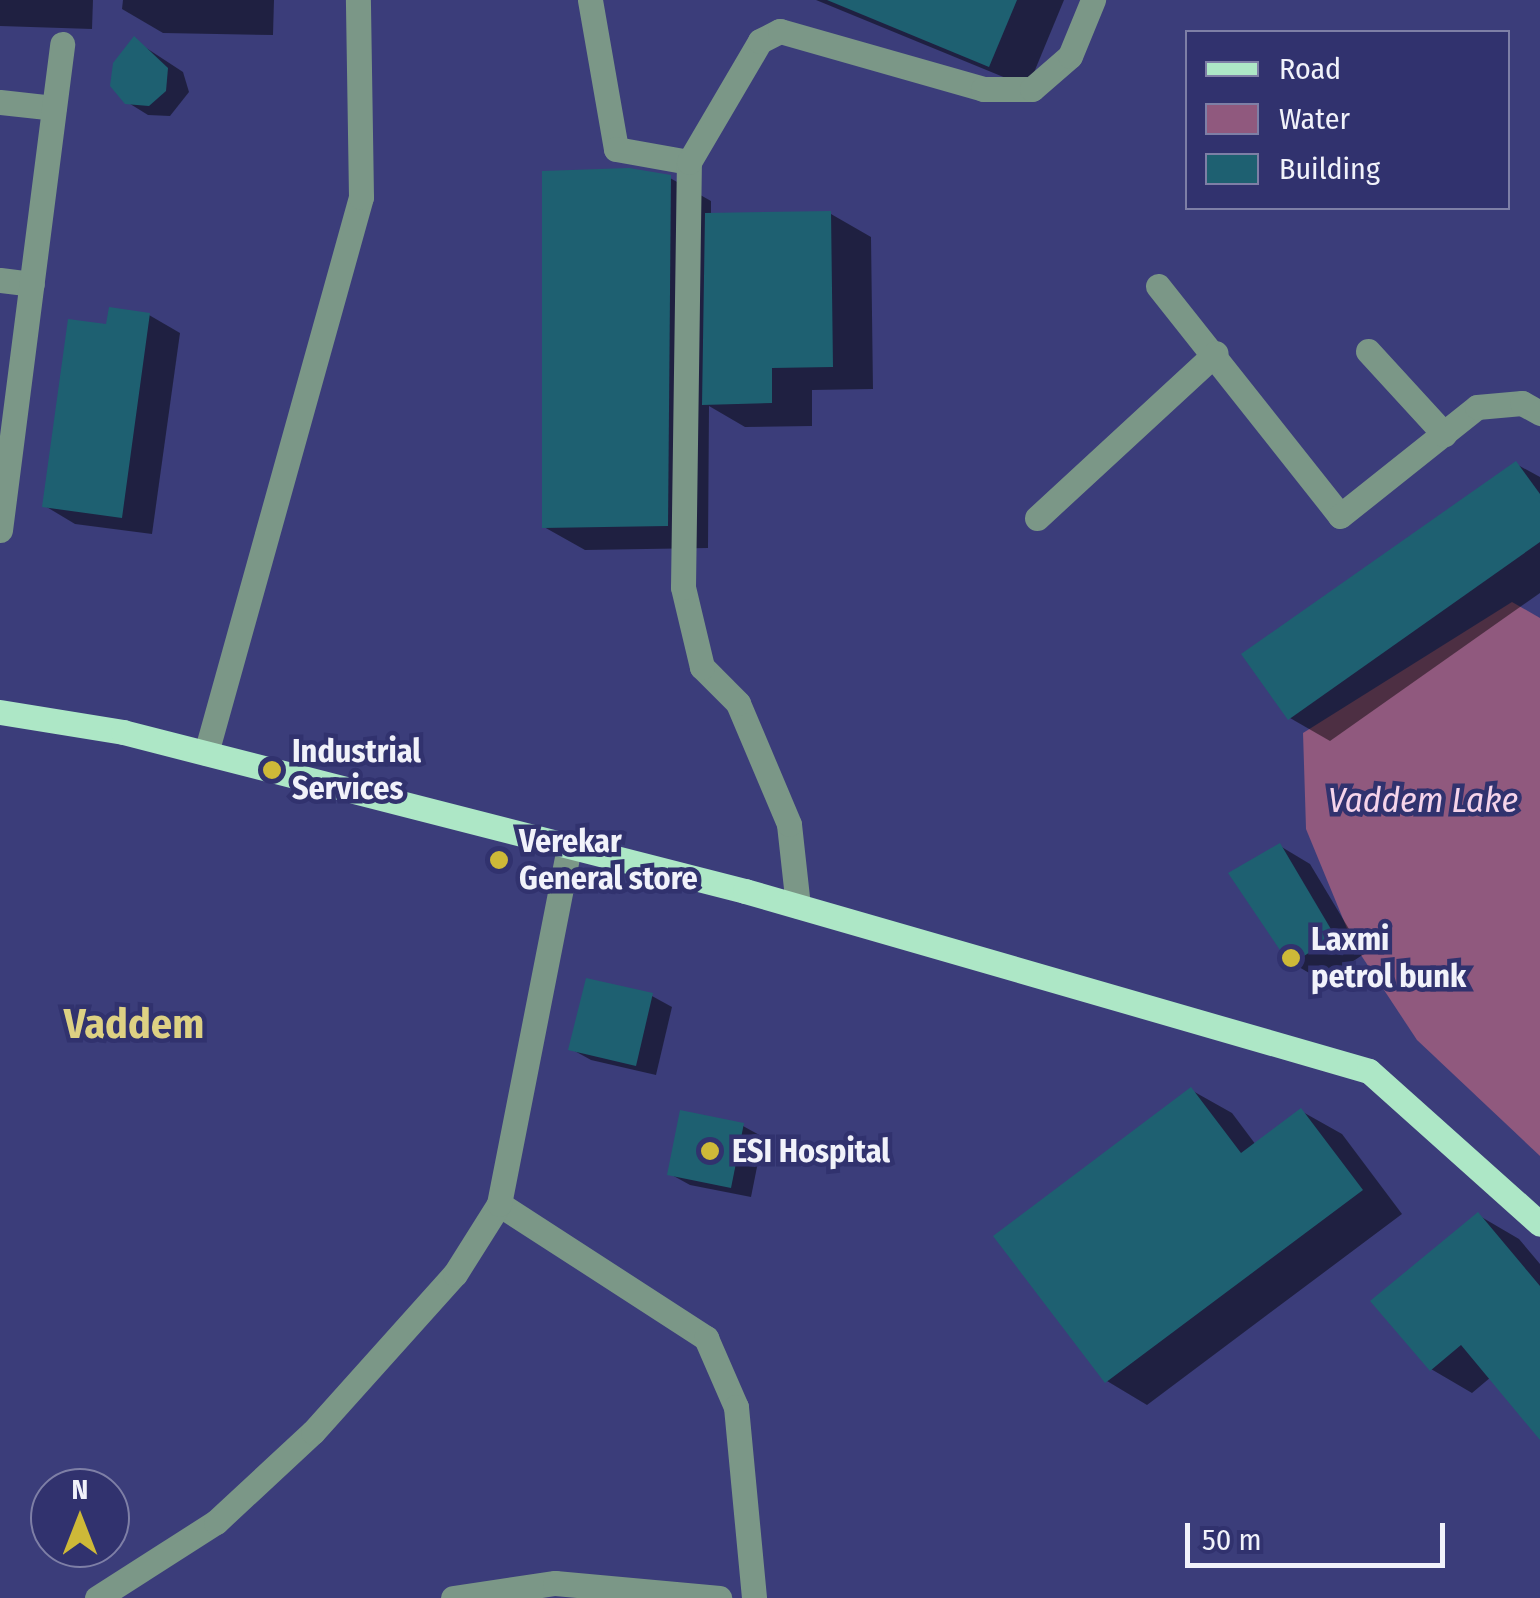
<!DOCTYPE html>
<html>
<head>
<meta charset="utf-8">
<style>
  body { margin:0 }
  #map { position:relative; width:1540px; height:1598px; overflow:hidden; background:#3b3d7a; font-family:"Fira Sans Condensed",sans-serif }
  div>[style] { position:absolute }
  .water>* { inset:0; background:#90597e }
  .shadow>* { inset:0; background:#0007 }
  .building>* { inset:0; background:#1e6071 }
  .minor>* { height:25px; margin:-12.5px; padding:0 12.5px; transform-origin:12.5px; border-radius:12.5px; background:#7b9787 }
  .major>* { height:25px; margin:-12.5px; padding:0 12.5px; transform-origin:12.5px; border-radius:12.5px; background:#ade7c6 }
  .dots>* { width:28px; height:28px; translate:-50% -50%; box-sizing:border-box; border:5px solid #31326e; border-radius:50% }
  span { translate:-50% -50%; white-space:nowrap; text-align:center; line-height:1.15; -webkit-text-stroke:9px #31326e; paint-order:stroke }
  .poi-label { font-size:32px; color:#f1f2fa; font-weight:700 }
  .left { translate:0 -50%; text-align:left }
  .water-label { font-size:35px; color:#f6d4ea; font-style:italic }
  .district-label { font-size:42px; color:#ded183; font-weight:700 }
  .legend { position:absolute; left:1185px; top:30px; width:325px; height:180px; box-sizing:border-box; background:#31326e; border:2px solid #7e7fa6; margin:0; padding:12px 18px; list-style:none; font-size:30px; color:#f1f2fa }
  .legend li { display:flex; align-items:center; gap:20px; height:50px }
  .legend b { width:50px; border:2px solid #7e7fa6 }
  .north { position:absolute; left:30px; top:1468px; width:100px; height:100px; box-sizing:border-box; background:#31326e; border:2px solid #7e7fa6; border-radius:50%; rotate:0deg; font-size:28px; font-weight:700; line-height:40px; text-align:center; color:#f1f2fa }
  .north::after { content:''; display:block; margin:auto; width:35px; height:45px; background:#ceb938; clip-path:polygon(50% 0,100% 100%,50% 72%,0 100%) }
  .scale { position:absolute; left:1185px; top:1523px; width:260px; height:45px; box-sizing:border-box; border:5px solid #f1f2fa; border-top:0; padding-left:12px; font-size:30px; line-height:35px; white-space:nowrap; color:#f1f2fa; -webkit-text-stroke:8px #31326e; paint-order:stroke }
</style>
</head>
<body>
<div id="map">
  <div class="water">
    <div style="clip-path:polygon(1512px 602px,1540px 618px,1540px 1156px,1417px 1040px,1353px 943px,1306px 829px,1303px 733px)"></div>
  </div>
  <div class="shadow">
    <div style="clip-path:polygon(0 0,93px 0,92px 29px,0 26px)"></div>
    <div style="clip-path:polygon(123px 0,274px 0,273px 35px,163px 33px,122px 9px)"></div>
    <div style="clip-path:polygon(816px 0,1064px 0,1028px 87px)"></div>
    <div style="clip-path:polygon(134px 40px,183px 72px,189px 92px,170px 116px,148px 115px,127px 102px)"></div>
    <div style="clip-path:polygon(670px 178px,711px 201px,711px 215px,831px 214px,871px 237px,873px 389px,812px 390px,812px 426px,745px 427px,709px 406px,708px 548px,585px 550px,544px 527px)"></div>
    <div style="clip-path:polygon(149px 315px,180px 333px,152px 534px,75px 524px,45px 506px,109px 327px)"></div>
    <div style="clip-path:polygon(1516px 464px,1540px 477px,1540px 593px,1330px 741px,1290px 718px)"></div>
    <div style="clip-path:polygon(1280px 846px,1310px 864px,1364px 954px,1323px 981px,1292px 963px)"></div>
    <div style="clip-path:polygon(652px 996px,672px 1007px,656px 1075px,591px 1060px,571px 1049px)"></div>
    <div style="clip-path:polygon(1191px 1090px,1232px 1113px,1256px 1145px,1301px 1111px,1342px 1134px,1402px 1214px,1147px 1405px,1107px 1381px)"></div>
    <div style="clip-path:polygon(743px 1126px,763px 1137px,751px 1197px,690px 1185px,670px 1174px)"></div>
    <div style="clip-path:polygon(1478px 1215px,1519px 1239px,1540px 1264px,1540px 1434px,1491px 1377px,1472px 1393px,1431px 1369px)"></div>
  </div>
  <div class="building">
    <div style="clip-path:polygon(827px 0,1017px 0,989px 67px)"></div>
    <div style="clip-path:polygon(134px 36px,168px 68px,166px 91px,149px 106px,125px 104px,110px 86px,113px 63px)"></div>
    <div style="clip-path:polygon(629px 168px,671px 175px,668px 526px,542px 528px,542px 171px)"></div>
    <div style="clip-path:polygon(831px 211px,833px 367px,772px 368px,772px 403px,702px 405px,705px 213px)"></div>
    <div style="clip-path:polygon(109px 307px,150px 313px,122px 518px,42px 507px,68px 319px,106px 324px)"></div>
    <div style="clip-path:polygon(1516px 461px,1540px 494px,1540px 542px,1288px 720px,1241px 654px)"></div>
    <div style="clip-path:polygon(1280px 843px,1335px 936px,1290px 965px,1228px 873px)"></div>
    <div style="clip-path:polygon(586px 978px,653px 993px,636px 1066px,568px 1050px)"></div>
    <div style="clip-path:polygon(1191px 1087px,1241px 1153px,1301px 1108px,1363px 1190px,1105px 1383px,993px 1236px)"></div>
    <div style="clip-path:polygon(680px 1110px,744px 1123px,731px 1188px,667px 1175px)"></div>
    <div style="clip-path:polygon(1478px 1212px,1540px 1286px,1540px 1440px,1461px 1345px,1430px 1371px,1370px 1301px)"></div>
  </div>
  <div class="minor">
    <div style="left:590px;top:0;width:151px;rotate:80.1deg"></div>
    <div style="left:616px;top:149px;width:74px;rotate:10.1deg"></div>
    <div style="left:0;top:102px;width:54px;rotate:6.3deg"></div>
    <div style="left:0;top:280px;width:32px;rotate:7deg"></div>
    <div style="left:1158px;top:286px;width:293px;rotate:51.6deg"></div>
    <div style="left:1340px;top:516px;width:175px;rotate:-38.5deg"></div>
    <div style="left:1477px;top:407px;width:45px;rotate:-5.1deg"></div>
    <div style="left:1522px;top:403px;width:21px;rotate:29deg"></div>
    <div style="left:1368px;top:351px;width:113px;rotate:47.5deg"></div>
    <div style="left:1037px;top:518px;width:243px;rotate:-42.7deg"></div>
    <div style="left:0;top:530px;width:490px;rotate:-82.7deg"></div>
    <div style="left:206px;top:753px;width:577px;rotate:-74.42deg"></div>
    <div style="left:361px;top:197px;width:197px;rotate:-90.9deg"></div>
    <div style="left:798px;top:906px;width:82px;rotate:-96.3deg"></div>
    <div style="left:789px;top:824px;width:131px;rotate:-112.9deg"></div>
    <div style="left:738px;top:703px;width:51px;rotate:-135deg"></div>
    <div style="left:702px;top:667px;width:82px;rotate:-103.4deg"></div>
    <div style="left:683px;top:587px;width:425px;rotate:-89.2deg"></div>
    <div style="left:689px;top:162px;width:140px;rotate:-59.6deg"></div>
    <div style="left:760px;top:41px;width:22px;rotate:-27deg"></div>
    <div style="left:780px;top:31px;width:211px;rotate:15.9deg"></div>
    <div style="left:983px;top:89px;width:49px"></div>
    <div style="left:1032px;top:89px;width:50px;rotate:-41deg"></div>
    <div style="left:1070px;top:56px;width:61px;rotate:-67.7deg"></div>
    <div style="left:499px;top:1204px;width:247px;rotate:32.9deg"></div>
    <div style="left:706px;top:1338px;width:75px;rotate:66.5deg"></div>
    <div style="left:736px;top:1407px;width:192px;rotate:84.6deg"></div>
    <div style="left:97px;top:1598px;width:141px;rotate:-32.6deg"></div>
    <div style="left:216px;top:1522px;width:132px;rotate:-42.9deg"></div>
    <div style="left:313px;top:1432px;width:212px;rotate:-48.1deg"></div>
    <div style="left:455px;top:1274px;width:83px;rotate:-57.8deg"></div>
    <div style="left:499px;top:1204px;width:365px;rotate:-78.9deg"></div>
    <div style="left:453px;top:1598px;width:103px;rotate:-8.4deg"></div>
    <div style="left:555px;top:1583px;width:165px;rotate:5.2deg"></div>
  </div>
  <div class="major">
    <div style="left:0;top:712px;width:125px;rotate:9.2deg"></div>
    <div style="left:123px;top:732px;width:642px;rotate:14.34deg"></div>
    <div style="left:745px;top:891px;width:649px;rotate:16.09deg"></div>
    <div style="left:1369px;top:1071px;width:229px;rotate:41.8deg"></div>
  </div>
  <div class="dots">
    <div style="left:272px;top:770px;background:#ceb938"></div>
    <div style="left:499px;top:860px;background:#ceb938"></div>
    <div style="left:1291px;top:958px;background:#ceb938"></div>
    <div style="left:710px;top:1151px;background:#ceb938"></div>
  </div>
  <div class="poi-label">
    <span class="left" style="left:292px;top:770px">Industrial<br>Services</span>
    <span class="left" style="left:519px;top:860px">Verekar<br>General store</span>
    <span class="left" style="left:1311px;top:958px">Laxmi<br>petrol bunk</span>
    <span class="left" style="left:732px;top:1151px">ESI Hospital</span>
  </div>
  <div class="water-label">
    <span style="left:1423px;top:800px">Vaddem Lake</span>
  </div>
  <div class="district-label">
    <span style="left:134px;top:1024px">Vaddem</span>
  </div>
  <ul class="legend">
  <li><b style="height:12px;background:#ade7c6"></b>Road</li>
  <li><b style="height:28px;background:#90597e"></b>Water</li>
  <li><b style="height:28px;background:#1e6071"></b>Building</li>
  </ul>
  <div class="north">N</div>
  <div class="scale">50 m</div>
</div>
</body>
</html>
